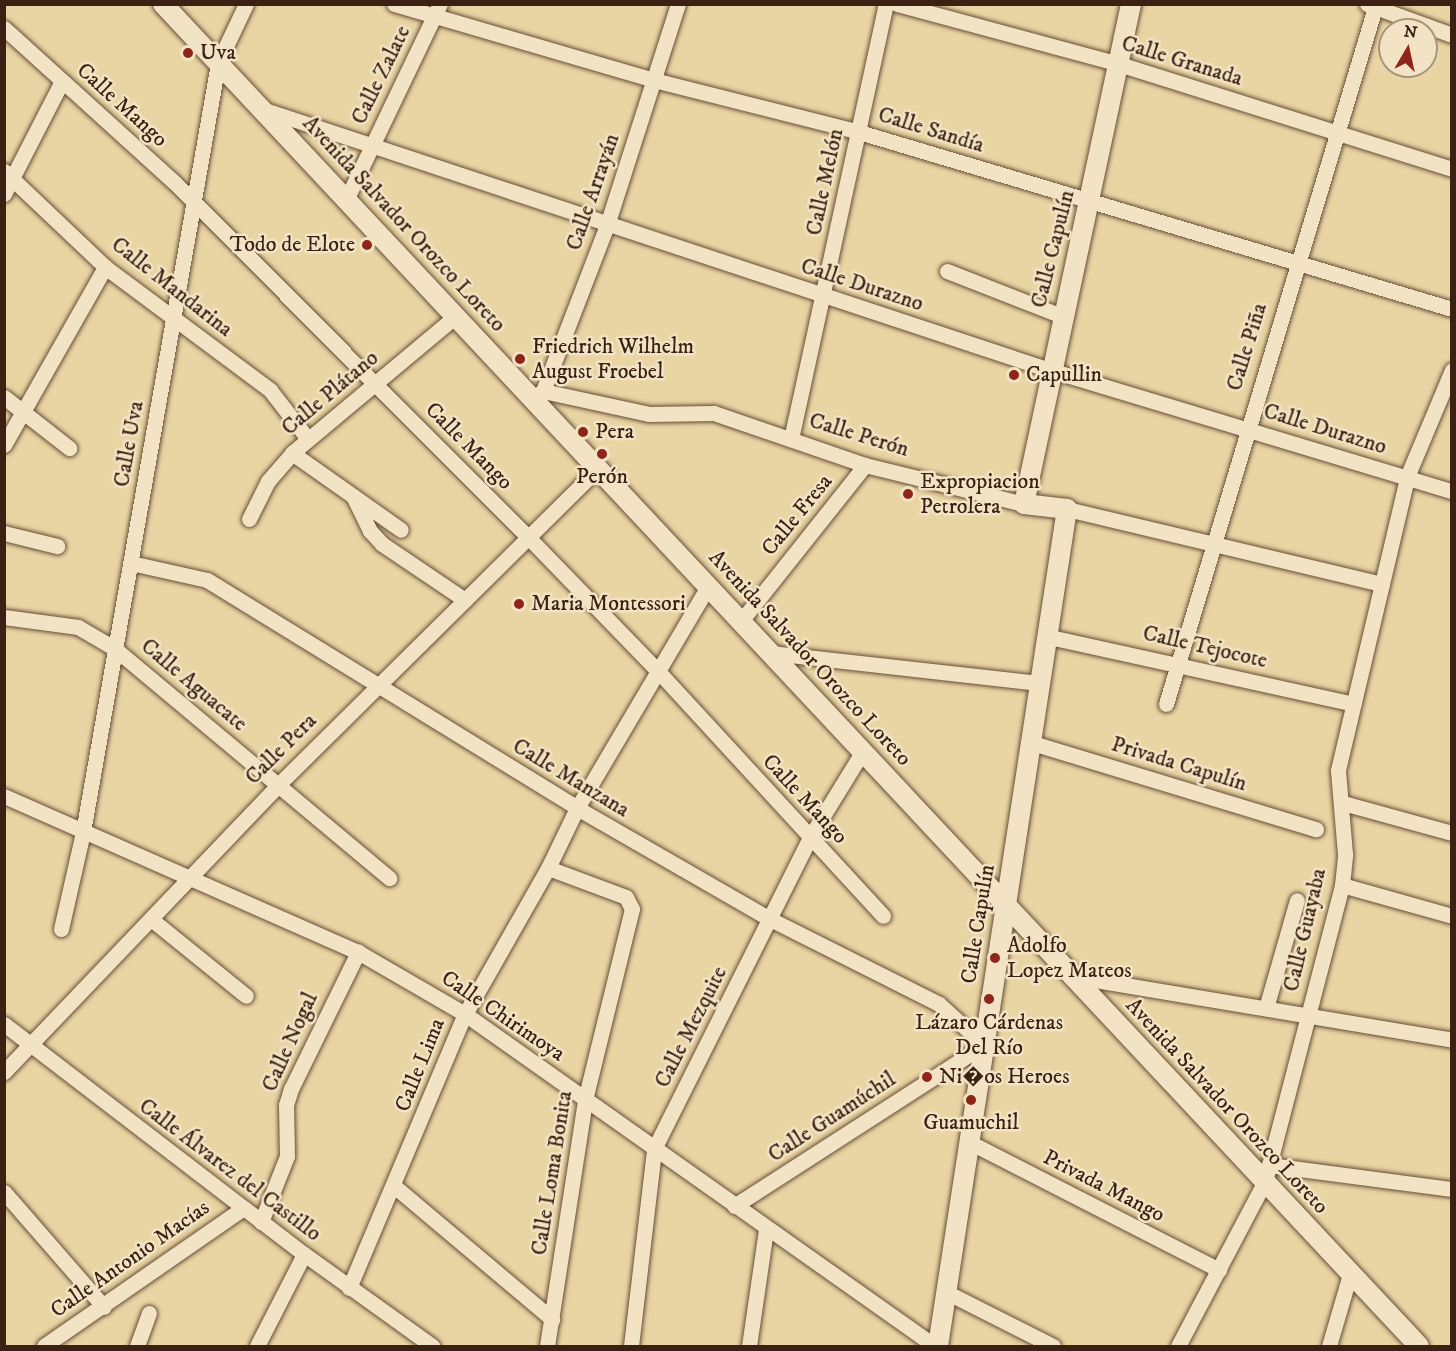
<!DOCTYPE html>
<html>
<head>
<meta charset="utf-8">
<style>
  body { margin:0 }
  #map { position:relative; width:1456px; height:1351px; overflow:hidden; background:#e9d4a3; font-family:"IM FELL DW Pica",serif }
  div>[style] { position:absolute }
  .roads { filter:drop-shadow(0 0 2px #664e38) drop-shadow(0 0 2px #664e38) }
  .street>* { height:15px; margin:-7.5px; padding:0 7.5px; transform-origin:7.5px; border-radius:7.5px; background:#f1e3c3 }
  .secondary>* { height:20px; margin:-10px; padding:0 10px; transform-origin:10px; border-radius:10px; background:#f1e3c3 }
  .dots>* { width:16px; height:16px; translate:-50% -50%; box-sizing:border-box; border:3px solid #f1e3c3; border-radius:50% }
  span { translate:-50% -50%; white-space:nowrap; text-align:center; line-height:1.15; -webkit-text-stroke:5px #f1e3c3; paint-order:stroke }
  .poi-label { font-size:22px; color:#3b2114 }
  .left { translate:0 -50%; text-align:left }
  .right { translate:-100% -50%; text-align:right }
  .street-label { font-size:22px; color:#3b2114 }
  .frame { position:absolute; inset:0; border:6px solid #3b2114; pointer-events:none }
  .north { position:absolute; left:1378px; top:18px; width:60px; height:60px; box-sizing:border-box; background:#f1e3c3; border:2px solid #a8957d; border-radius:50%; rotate:9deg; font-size:16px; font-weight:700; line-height:24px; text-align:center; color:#3b2114 }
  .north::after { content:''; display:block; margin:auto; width:21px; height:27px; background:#8f2418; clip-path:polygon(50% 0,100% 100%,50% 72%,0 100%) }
</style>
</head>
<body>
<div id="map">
  <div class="roads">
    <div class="street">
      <div style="left:394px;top:4px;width:271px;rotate:16.3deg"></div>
      <div style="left:654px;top:80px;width:211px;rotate:14.2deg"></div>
      <div style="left:859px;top:132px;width:619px;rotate:16.62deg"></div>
      <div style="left:897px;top:4px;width:230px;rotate:15.1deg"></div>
      <div style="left:1119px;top:64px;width:349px;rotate:17.5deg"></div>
      <div style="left:1367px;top:4px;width:90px;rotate:20deg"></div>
      <div style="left:4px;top:28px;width:231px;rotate:42.2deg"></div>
      <div style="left:175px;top:183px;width:500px;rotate:45.1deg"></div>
      <div style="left:528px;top:537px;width:185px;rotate:45.9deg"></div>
      <div style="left:657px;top:670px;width:334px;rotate:47.4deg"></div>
      <div style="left:262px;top:109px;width:830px;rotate:18.33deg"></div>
      <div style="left:1050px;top:370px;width:420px;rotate:16.8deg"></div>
      <div style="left:4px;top:171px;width:139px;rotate:43.5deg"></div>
      <div style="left:105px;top:267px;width:206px;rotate:36.7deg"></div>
      <div style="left:270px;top:390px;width:62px;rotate:52.2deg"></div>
      <div style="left:4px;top:194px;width:127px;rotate:-62.8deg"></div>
      <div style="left:347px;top:198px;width:215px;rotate:-64.4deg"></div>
      <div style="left:947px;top:271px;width:123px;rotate:21.4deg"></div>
      <div style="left:543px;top:391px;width:178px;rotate:-68.9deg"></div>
      <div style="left:607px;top:225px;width:232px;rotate:-72.2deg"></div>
      <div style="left:4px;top:397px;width:83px;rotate:38.1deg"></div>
      <div style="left:535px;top:397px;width:10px;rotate:-37deg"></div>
      <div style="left:543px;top:391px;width:108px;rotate:12.2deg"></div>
      <div style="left:649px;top:414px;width:65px;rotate:-0.9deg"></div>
      <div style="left:714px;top:413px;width:160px;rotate:19deg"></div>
      <div style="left:865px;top:465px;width:164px;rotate:13.8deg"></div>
      <div style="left:791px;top:439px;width:445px;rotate:-77.7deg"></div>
      <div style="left:4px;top:445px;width:205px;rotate:-60.4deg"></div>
      <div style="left:292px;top:453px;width:133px;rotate:35.2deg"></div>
      <div style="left:353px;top:496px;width:39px;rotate:64deg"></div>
      <div style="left:370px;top:531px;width:18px;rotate:47deg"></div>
      <div style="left:382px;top:544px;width:100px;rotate:34deg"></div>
      <div style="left:1067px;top:509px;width:324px;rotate:13.4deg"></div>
      <div style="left:249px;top:519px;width:42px;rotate:-63.4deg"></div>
      <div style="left:268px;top:481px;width:37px;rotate:-49deg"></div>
      <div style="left:292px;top:453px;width:215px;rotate:-39.9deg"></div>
      <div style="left:4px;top:533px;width:55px;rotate:13.8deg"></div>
      <div style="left:131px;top:563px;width:78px;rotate:12.6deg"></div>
      <div style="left:207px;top:580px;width:435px;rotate:31.6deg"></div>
      <div style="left:577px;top:808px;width:223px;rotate:29.9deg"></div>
      <div style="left:770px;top:919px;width:189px;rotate:26.7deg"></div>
      <div style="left:939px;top:1004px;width:61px;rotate:42.3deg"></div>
      <div style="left:984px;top:1045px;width:297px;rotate:147.2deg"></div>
      <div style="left:4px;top:617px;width:75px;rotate:7.7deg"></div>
      <div style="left:78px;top:627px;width:42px;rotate:30.3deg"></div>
      <div style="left:114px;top:648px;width:359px;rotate:39.9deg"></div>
      <div style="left:741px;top:621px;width:199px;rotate:-51.5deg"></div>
      <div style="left:1045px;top:636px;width:316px;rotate:12.4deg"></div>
      <div style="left:771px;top:653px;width:269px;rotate:6.4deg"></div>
      <div style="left:1166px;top:704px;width:731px;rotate:-73.3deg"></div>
      <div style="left:1029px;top:742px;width:300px;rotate:16.9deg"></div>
      <div style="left:4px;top:796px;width:387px;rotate:23.8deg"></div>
      <div style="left:358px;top:952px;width:124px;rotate:30.1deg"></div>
      <div style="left:465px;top:1014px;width:575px;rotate:35.24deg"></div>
      <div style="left:1343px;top:803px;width:113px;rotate:15.4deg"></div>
      <div style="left:1342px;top:885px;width:114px;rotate:15.7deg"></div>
      <div style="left:151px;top:919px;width:122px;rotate:39deg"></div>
      <div style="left:61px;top:929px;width:99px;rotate:-77.2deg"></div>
      <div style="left:83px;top:832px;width:781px;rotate:-80.04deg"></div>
      <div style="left:218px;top:63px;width:65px;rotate:-64.6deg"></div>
      <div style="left:1071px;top:976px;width:386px;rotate:9.5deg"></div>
      <div style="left:1266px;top:1008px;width:112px;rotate:-74deg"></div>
      <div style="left:4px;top:1024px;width:378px;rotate:37.5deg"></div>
      <div style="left:304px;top:1254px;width:158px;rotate:35.7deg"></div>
      <div style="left:4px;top:1072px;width:397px;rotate:-46.3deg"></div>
      <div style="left:278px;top:785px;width:452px;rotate:-44.7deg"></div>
      <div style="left:969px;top:1142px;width:281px;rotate:27.1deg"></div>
      <div style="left:1269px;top:1165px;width:185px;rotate:7.5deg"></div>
      <div style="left:394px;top:1186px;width:207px;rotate:40.1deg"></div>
      <div style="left:4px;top:1192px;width:152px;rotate:49deg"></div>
      <div style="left:261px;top:1222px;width:71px;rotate:-68.5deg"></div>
      <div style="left:287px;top:1156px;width:51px;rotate:-91.1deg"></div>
      <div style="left:286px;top:1105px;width:17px;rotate:-73deg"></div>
      <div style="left:291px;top:1089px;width:153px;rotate:-63.9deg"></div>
      <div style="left:349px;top:1288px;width:298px;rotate:-67.1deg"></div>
      <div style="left:465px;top:1014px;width:168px;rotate:-60.4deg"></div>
      <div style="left:548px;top:868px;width:67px;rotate:-64.2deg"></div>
      <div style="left:577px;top:808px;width:259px;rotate:-59.4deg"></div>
      <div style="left:946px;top:1292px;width:120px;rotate:26.8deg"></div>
      <div style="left:44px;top:1346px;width:242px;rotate:-34.7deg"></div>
      <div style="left:137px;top:1346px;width:35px;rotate:-70deg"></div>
      <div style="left:257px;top:1346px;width:103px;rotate:-62.9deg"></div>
      <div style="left:547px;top:1346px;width:249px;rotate:-81.2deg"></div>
      <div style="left:585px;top:1100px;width:197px;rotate:-76.2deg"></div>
      <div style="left:632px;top:909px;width:13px;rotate:-117deg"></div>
      <div style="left:626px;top:897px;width:83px;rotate:-159.6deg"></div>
      <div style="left:631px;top:1346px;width:198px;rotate:-83.3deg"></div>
      <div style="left:654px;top:1149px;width:349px;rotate:-63.4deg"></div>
      <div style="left:810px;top:837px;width:101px;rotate:-58.4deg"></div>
      <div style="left:749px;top:1346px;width:118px;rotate:-81.7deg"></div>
      <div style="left:1178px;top:1346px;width:187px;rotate:-62.2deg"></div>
      <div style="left:1265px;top:1181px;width:306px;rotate:-75.4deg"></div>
      <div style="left:1342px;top:885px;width:31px;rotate:-84deg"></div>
      <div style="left:1345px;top:854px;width:84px;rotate:-94.8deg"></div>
      <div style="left:1338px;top:770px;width:301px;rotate:-76.7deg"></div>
      <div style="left:1407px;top:477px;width:116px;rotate:-67.2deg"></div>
      <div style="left:1329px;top:1346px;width:78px;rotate:-73.7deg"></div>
    </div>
    <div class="secondary">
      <div style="left:163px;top:4px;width:1838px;rotate:46.9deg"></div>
      <div style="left:938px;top:1346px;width:847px;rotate:-81.24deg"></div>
      <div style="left:1067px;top:509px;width:43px;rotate:-173.4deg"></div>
      <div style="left:1024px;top:504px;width:511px;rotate:-77.92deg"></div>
    </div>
  </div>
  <div class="dots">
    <div style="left:188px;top:53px;background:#8f2418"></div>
    <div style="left:367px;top:245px;background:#8f2418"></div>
    <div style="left:520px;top:359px;background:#8f2418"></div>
    <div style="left:1014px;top:375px;background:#8f2418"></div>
    <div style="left:583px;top:432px;background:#8f2418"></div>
    <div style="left:602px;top:454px;background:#8f2418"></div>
    <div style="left:908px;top:494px;background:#8f2418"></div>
    <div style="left:519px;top:604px;background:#8f2418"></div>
    <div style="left:995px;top:958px;background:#8f2418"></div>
    <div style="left:989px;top:999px;background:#8f2418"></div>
    <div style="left:927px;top:1077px;background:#8f2418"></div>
    <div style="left:971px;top:1100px;background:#8f2418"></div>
  </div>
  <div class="poi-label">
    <span class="left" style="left:200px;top:53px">Uva</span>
    <span class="right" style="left:355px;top:245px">Todo de Elote</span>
    <span class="left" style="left:532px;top:359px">Friedrich Wilhelm<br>August Froebel</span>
    <span class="left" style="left:1026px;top:375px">Capullin</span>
    <span class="left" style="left:595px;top:432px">Pera</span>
    <span style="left:602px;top:477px">Perón</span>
    <span class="left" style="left:920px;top:494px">Expropiacion<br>Petrolera</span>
    <span class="left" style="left:531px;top:604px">Maria Montessori</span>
    <span class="left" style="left:1007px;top:958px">Adolfo<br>Lopez Mateos</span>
    <span style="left:989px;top:1035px">Lázaro Cárdenas<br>Del Río</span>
    <span class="left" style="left:939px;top:1077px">Ni�os Heroes</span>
    <span style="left:971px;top:1123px">Guamuchil</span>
  </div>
  <div class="street-label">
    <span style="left:1182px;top:61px;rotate:17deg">Calle Granada</span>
    <span style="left:381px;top:75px;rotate:-64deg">Calle Zalate</span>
    <span style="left:122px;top:105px;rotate:42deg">Calle Mango</span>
    <span style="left:931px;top:130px;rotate:17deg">Calle Sandía</span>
    <span style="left:825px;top:182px;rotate:-78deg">Calle Melón</span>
    <span style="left:593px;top:192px;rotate:-71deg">Calle Arrayán</span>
    <span style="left:404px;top:224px;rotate:47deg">Avenida Salvador Orozco Loreto</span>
    <span style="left:1053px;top:249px;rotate:-76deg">Calle Capulín</span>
    <span style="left:862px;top:285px;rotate:18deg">Calle Durazno</span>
    <span style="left:172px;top:287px;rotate:38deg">Calle Mandarina</span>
    <span style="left:1247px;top:347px;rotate:-73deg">Calle Piña</span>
    <span style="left:330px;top:393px;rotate:-40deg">Calle Plátano</span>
    <span style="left:1325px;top:429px;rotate:17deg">Calle Durazno</span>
    <span style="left:859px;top:435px;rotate:17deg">Calle Perón</span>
    <span style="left:129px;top:444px;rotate:-80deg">Calle Uva</span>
    <span style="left:469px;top:446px;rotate:45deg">Calle Mango</span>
    <span style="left:797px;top:515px;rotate:-51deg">Calle Fresa</span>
    <span style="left:1205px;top:647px;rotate:13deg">Calle Tejocote</span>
    <span style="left:810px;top:658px;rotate:47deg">Avenida Salvador Orozco Loreto</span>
    <span style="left:194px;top:685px;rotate:40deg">Calle Aguacate</span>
    <span style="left:281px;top:749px;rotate:-45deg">Calle Pera</span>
    <span style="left:1179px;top:764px;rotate:17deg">Privada Capulín</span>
    <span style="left:571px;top:778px;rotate:31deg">Calle Manzana</span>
    <span style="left:805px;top:799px;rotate:47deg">Calle Mango</span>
    <span style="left:978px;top:924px;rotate:-81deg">Calle Capulín</span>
    <span style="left:1305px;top:930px;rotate:-77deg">Calle Guayaba</span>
    <span style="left:503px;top:1016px;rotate:34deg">Calle Chirimoya</span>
    <span style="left:691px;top:1027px;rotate:-63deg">Calle Mezquite</span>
    <span style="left:290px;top:1042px;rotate:-66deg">Calle Nogal</span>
    <span style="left:420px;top:1065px;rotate:-68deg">Calle Lima</span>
    <span style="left:1227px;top:1106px;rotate:47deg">Avenida Salvador Orozco Loreto</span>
    <span style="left:832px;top:1117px;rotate:-33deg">Calle Guamúchil</span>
    <span style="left:230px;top:1170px;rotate:37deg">Calle Álvarez del Castillo</span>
    <span style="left:552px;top:1173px;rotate:-81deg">Calle Loma Bonita</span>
    <span style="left:1104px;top:1186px;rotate:27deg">Privada Mango</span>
    <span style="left:130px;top:1259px;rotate:-35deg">Calle Antonio Macías</span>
  </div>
  <div class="frame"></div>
  <div class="north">N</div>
</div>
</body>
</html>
